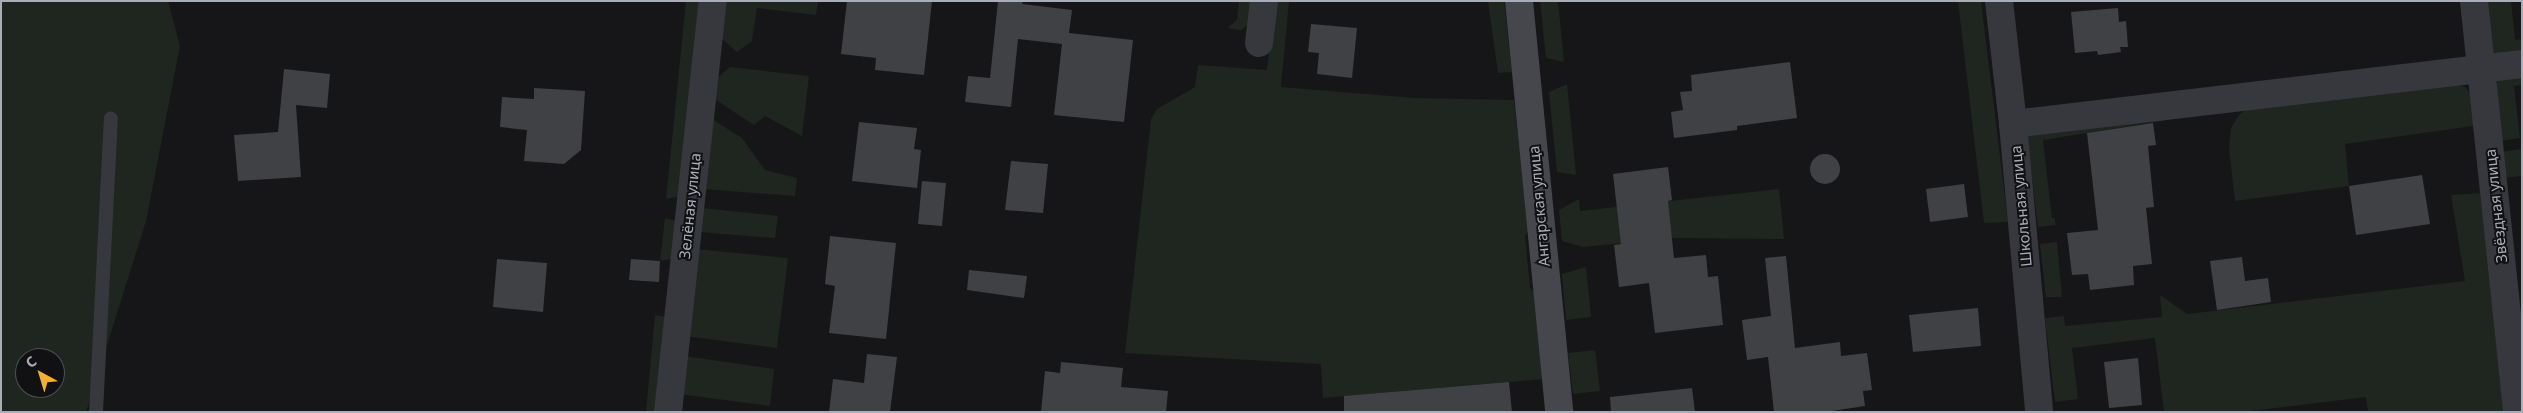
<!DOCTYPE html>
<html>
<head>
<meta charset="utf-8">
<style>
  body { margin:0 }
  #map { position:relative; width:2523px; height:413px; overflow:hidden; background:#161618; font-family:"Noto Sans",sans-serif }
  div>[style] { position:absolute }
  .green>* { inset:0; background:#1e261f }
  .building>* { inset:0; background:#404145 }
  .round { border-radius:50% }
  .lane>* { height:14px; margin:-7px; padding:0 7px; transform-origin:7px; border-radius:7px; background:#37383d }
  .street>* { height:28px; margin:-14px; padding:0 14px; transform-origin:14px; border-radius:14px; background:#37383d }
  .secondary>* { height:28px; margin:-14px; padding:0 14px; transform-origin:14px; border-radius:14px; background:#45474d }
  span { translate:-50% -50%; white-space:nowrap; text-align:center; line-height:1.15; -webkit-text-stroke:4px #111113; paint-order:stroke }
  .street-label { font-size:15px; color:#a8adb8 }
  .frame { position:absolute; inset:0; border:2px solid #a8adb8; pointer-events:none }
  .north { position:absolute; left:15px; top:348px; width:50px; height:50px; box-sizing:border-box; background:#111113; border:1px solid #4d4f55; border-radius:50%; rotate:321deg; font-size:14px; font-weight:700; line-height:20px; text-align:center; color:#a8adb8 }
  .north::after { content:''; display:block; margin:auto; width:18px; height:22px; background:#f2b134; clip-path:polygon(50% 0,100% 100%,50% 72%,0 100%) }
</style>
</head>
<body>
<div id="map">
  <div class="green">
    <div style="clip-path:polygon(evenodd,1px 1px,168px 1px,180px 46px,146px 221px,86px 412px,1px 412px,1px 1px,25px 358px,55px 358px,55px 388px,25px 388px,25px 358px)"></div>
    <div style="clip-path:polygon(686px 1px,703px 1px,682px 196px,666px 199px)"></div>
    <div style="clip-path:polygon(724px 1px,818px 1px,816px 15px,757px 8px,752px 41px,737px 52px,720px 37px)"></div>
    <div style="clip-path:polygon(1239px 1px,1254px 1px,1248px 25px,1241px 30px,1227px 28px,1237px 20px)"></div>
    <div style="clip-path:polygon(1275px 1px,1289px 1px,1281px 87px,1415px 98px,1514px 100px,1529px 230px,1525px 235px,1530px 288px,1536px 294px,1543px 379px,1323px 398px,1321px 364px,1125px 353px,1151px 119px,1157px 109px,1195px 87px,1198px 65px,1267px 70px)"></div>
    <div style="clip-path:polygon(1488px 1px,1504px 1px,1512px 72px,1498px 73px)"></div>
    <div style="clip-path:polygon(1540px 1px,1558px 1px,1564px 62px,1546px 58px)"></div>
    <div style="clip-path:polygon(1958px 1px,1981px 1px,2008px 222px,1984px 223px)"></div>
    <div style="clip-path:polygon(2483px 1px,2511px 1px,2515px 40px,2522px 39px,2522px 54px,2496px 57px,2490px 53px)"></div>
    <div style="clip-path:polygon(730px 67px,809px 76px,802px 136px,765px 116px,754px 125px,713px 98px,715px 80px)"></div>
    <div style="clip-path:polygon(2522px 74px,2522px 85px,2514px 86px,2520px 138px,2500px 141px,2494px 88px,2498px 80px)"></div>
    <div style="clip-path:polygon(2452px 83px,2465px 87px,2474px 98px,2473px 126px,2345px 144px,2349px 186px,2235px 201px,2229px 148px,2231px 128px,2239px 115px,2251px 105px)"></div>
    <div style="clip-path:polygon(1567px 84px,1576px 175px,1557px 172px,1549px 92px)"></div>
    <div style="clip-path:polygon(2192px 116px,2043px 140px,2052px 218px,2055px 218px,2055px 225px,2038px 227px,2027px 138px,2031px 132px)"></div>
    <div style="clip-path:polygon(712px 119px,742px 138px,765px 170px,797px 178px,795px 196px,702px 189px)"></div>
    <div style="clip-path:polygon(2521px 149px,2522px 176px,2503px 178px,2501px 152px)"></div>
    <div style="clip-path:polygon(1779px 189px,1784px 239px,1672px 238px,1583px 247px,1562px 241px,1559px 210px,1579px 199px,1580px 211px)"></div>
    <div style="clip-path:polygon(2480px 193px,2505px 412px,2368px 412px,2366px 397px,2242px 412px,2164px 412px,2155px 338px,2072px 348px,2078px 399px,2055px 402px,2045px 318px,2064px 316px,2065px 326px,2162px 317px,2160px 295px,2187px 314px,2465px 281px,2451px 195px)"></div>
    <div style="clip-path:polygon(702px 208px,778px 216px,775px 238px,699px 232px)"></div>
    <div style="clip-path:polygon(665px 218px,681px 222px,676px 258px,660px 261px)"></div>
    <div style="clip-path:polygon(2057px 242px,2062px 297px,2046px 297px,2040px 244px)"></div>
    <div style="clip-path:polygon(696px 249px,788px 258px,777px 348px,685px 336px)"></div>
    <div style="clip-path:polygon(1586px 267px,1591px 317px,1566px 320px,1562px 274px)"></div>
    <div style="clip-path:polygon(655px 315px,668px 317px,659px 412px,646px 412px)"></div>
    <div style="clip-path:polygon(1595px 350px,1600px 391px,1573px 394px,1568px 353px)"></div>
    <div style="clip-path:polygon(684px 356px,774px 369px,770px 406px,679px 394px)"></div>
  </div>
  <div class="building">
    <div style="clip-path:polygon(847px 1px,932px 1px,924px 75px,875px 70px,876px 58px,841px 54px)"></div>
    <div style="clip-path:polygon(998px 1px,1023px 1px,1022px 4px,1072px 10px,1069px 33px,1133px 40px,1124px 122px,1054px 115px,1062px 44px,1018px 39px,1011px 107px,965px 102px,968px 76px,990px 78px)"></div>
    <div style="clip-path:polygon(2118px 8px,2119px 22px,2126px 21px,2128px 47px,2120px 47px,2121px 52px,2098px 55px,2097px 51px,2075px 53px,2071px 12px)"></div>
    <div style="clip-path:polygon(1311px 24px,1357px 28px,1352px 78px,1317px 74px,1319px 53px,1308px 52px)"></div>
    <div style="clip-path:polygon(1790px 62px,1797px 118px,1737px 126px,1737px 130px,1674px 138px,1671px 112px,1683px 110px,1680px 92px,1692px 91px,1691px 75px)"></div>
    <div style="clip-path:polygon(284px 69px,330px 74px,327px 108px,296px 105px,301px 177px,238px 181px,234px 135px,278px 132px)"></div>
    <div style="clip-path:polygon(534px 88px,585px 91px,581px 150px,564px 164px,524px 161px,527px 130px,500px 127px,502px 97px,534px 99px)"></div>
    <div style="clip-path:polygon(859px 122px,917px 128px,914px 149px,921px 150px,917px 188px,852px 181px)"></div>
    <div style="clip-path:polygon(2153px 123px,2156px 145px,2148px 146px,2154px 207px,2146px 208px,2152px 264px,2133px 266px,2134px 285px,2090px 290px,2088px 274px,2072px 275px,2067px 233px,2098px 230px,2087px 133px)"></div>
    <div class="round" style="left:1810px;top:154px;width:30px;height:30px"></div>
    <div style="clip-path:polygon(1011px 161px,1048px 164px,1043px 213px,1005px 210px)"></div>
    <div style="clip-path:polygon(1668px 167px,1672px 200px,1668px 201px,1674px 258px,1706px 255px,1708px 277px,1718px 276px,1723px 325px,1655px 333px,1649px 283px,1619px 287px,1614px 245px,1621px 244px,1613px 174px)"></div>
    <div style="clip-path:polygon(2422px 175px,2430px 224px,2356px 235px,2349px 186px)"></div>
    <div style="clip-path:polygon(922px 181px,946px 183px,942px 226px,918px 224px)"></div>
    <div style="clip-path:polygon(1964px 184px,1968px 217px,1930px 222px,1926px 189px)"></div>
    <div style="clip-path:polygon(830px 236px,896px 243px,886px 339px,829px 333px,835px 286px,825px 284px)"></div>
    <div style="clip-path:polygon(1786px 256px,1795px 348px,1840px 342px,1841px 356px,1867px 353px,1872px 390px,1863px 391px,1865px 406px,1825px 412px,1774px 412px,1768px 357px,1747px 360px,1742px 320px,1771px 316px,1765px 258px)"></div>
    <div style="clip-path:polygon(2242px 257px,2245px 281px,2268px 278px,2271px 302px,2217px 310px,2210px 261px)"></div>
    <div style="clip-path:polygon(497px 259px,547px 263px,543px 312px,493px 307px)"></div>
    <div style="clip-path:polygon(631px 259px,660px 261px,659px 282px,629px 280px)"></div>
    <div style="clip-path:polygon(969px 270px,1027px 276px,1024px 298px,967px 290px)"></div>
    <div style="clip-path:polygon(1978px 308px,1981px 346px,1913px 352px,1909px 315px)"></div>
    <div style="clip-path:polygon(867px 354px,897px 357px,890px 412px,829px 412px,833px 379px,864px 383px)"></div>
    <div style="clip-path:polygon(2138px 358px,2142px 405px,2109px 408px,2104px 362px)"></div>
    <div style="clip-path:polygon(1061px 362px,1123px 368px,1121px 387px,1168px 391px,1166px 412px,1041px 412px,1045px 371px,1060px 373px)"></div>
    <div style="clip-path:polygon(1509px 382px,1512px 412px,1344px 412px,1344px 396px)"></div>
    <div style="clip-path:polygon(1692px 388px,1695px 412px,1611px 412px,1610px 397px)"></div>
  </div>
  <div class="lane">
    <div style="left:96px;top:412px;width:294px;rotate:-87.1deg"></div>
  </div>
  <div class="street">
    <div style="left:1999px;top:1px;width:124px;rotate:83.5deg"></div>
    <div style="left:2013px;top:124px;width:289px;rotate:84.8deg"></div>
    <div style="left:2474px;top:1px;width:413px;rotate:84deg"></div>
    <div style="left:1259px;top:43px;width:42px;rotate:-83.2deg"></div>
    <div style="left:2013px;top:124px;width:513px;rotate:-6.72deg"></div>
    <div style="left:668px;top:412px;width:413px;rotate:-83.8deg"></div>
  </div>
  <div class="secondary">
    <div style="left:1519px;top:1px;width:413px;rotate:84.4deg"></div>
  </div>
  <div class="street-label">
    <span style="left:690px;top:206px;rotate:-84deg">Зелёная улица</span>
    <span style="left:1539px;top:206px;rotate:-95deg">Ангарская улица</span>
    <span style="left:2021px;top:206px;rotate:-95deg">Школьная улица</span>
    <span style="left:2496px;top:206px;rotate:-96deg">Звёздная улица</span>
  </div>
  <div class="frame"></div>
  <div class="north">С</div>
</div>
</body>
</html>
